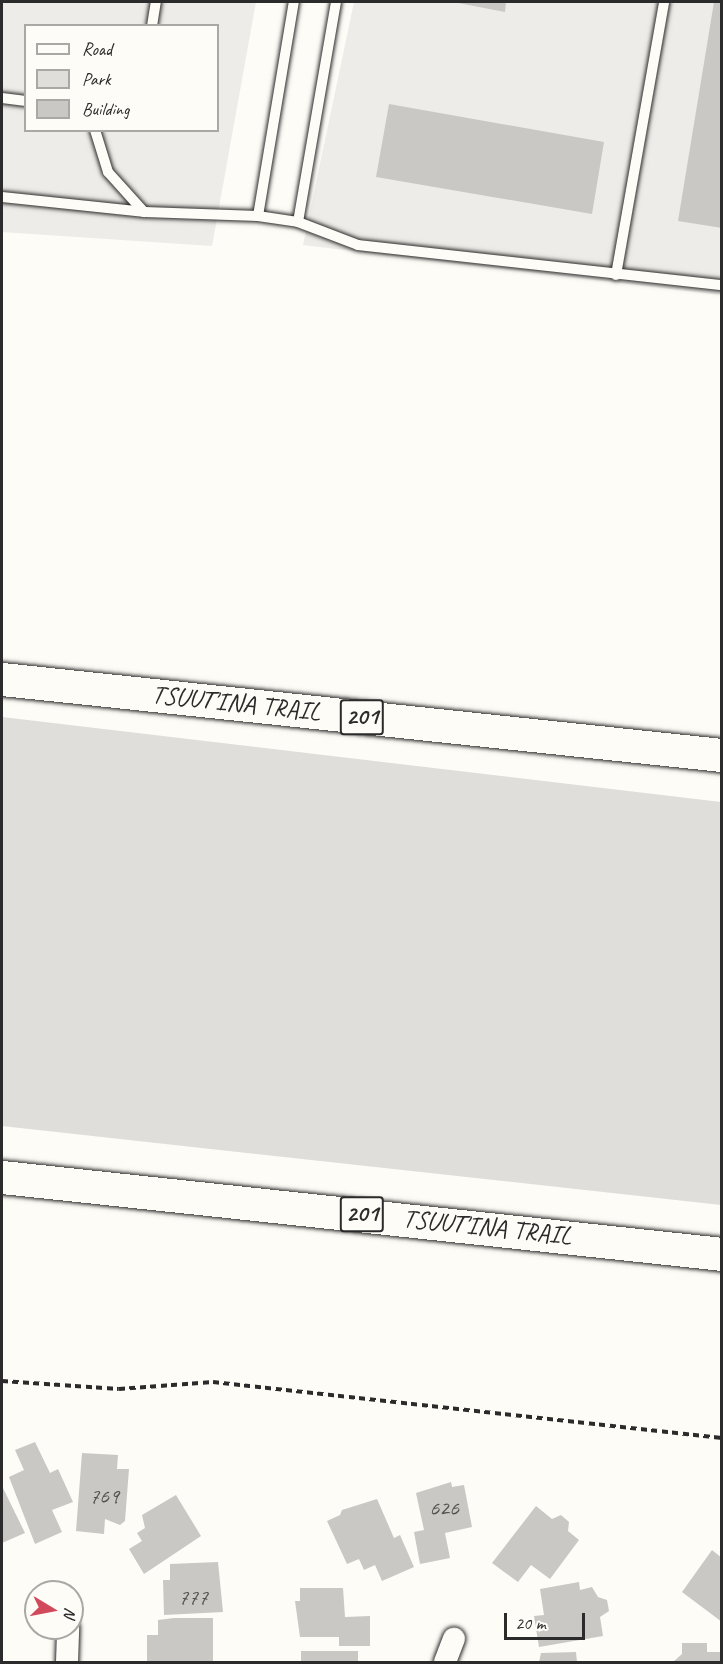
<!DOCTYPE html>
<html>
<head>
<meta charset="utf-8">
<style>
  body { margin:0 }
  #map { position:relative; width:723px; height:1664px; overflow:hidden; background:#fdfcf7; font-family:Caveat,sans-serif }
  div>[style] { position:absolute }
  .built>* { inset:0; background:#edece8 }
  .green>* { inset:0; background:#dfdeda }
  .building>* { inset:0; background:#c9c8c4 }
  .path>* { height:4px; margin-top:-2px; transform-origin:0; background:repeating-linear-gradient(90deg,#2b2b2b 0 6px,transparent 0 10.5px) }
  .roads { filter:drop-shadow(0 0 2px #2b2b2b) drop-shadow(0 0 2px #2b2b2b) }
  .lane>* { height:10px; margin:-5px; padding:0 5px; transform-origin:5px; border-radius:5px; background:#fdfcf7 }
  .street>* { height:22px; margin:-11px; padding:0 11px; transform-origin:11px; border-radius:11px; background:#fdfcf7 }
  .highway>* { height:33px; margin:-16.5px; padding:0 16.5px; transform-origin:16.5px; border-radius:16.5px; background:#fdfcf7 }
  span { translate:-50% -50%; white-space:nowrap; text-align:center; line-height:1.15; -webkit-text-stroke:4.5px #fdfcf7; paint-order:stroke }
  .number-label { font-size:22px; color:#525251 }
  .number-label span { -webkit-text-stroke-width:0 }
  .shield-label span { padding:2px 4px; background:#fdfcf7; border:2px solid; border-radius:4px; -webkit-text-stroke-width:0 }
  .shield-label { font-size:24px; color:#2b2b2b; font-weight:700 }
  .street-label { font-size:26px; color:#2b2b2b }
  .frame { position:absolute; inset:0; border:3px solid #2b2b2b; pointer-events:none }
  .legend { position:absolute; left:24px; top:24px; width:195px; height:108px; box-sizing:border-box; background:#fdfcf7; border:2px solid #a9a8a5; margin:0; padding:8px 10px; list-style:none; font-size:18px; color:#2b2b2b }
  .legend li { display:flex; align-items:center; gap:12px; height:30px }
  .legend b { width:30px; border:2px solid #a9a8a5 }
  .north { position:absolute; left:24px; top:1580px; width:60px; height:60px; box-sizing:border-box; background:#fdfcf7; border:2px solid #a9a8a5; border-radius:50%; rotate:100deg; font-size:16px; font-weight:700; line-height:24px; text-align:center; color:#2b2b2b }
  .north::after { content:''; display:block; margin:auto; width:21px; height:27px; background:#d1495b; clip-path:polygon(50% 0,100% 100%,50% 72%,0 100%) }
  .scale { position:absolute; left:504px; top:1613px; width:81px; height:27px; box-sizing:border-box; border:3px solid #2b2b2b; border-top:0; padding-left:8px; font-size:18px; line-height:21px; white-space:nowrap; color:#2b2b2b; -webkit-text-stroke:4px #fdfcf7; paint-order:stroke }
</style>
</head>
<body>
<div id="map">
  <div class="built">
    <div style="clip-path:polygon(evenodd,2px 2px,256px 2px,212px 246px,2px 232px,2px 2px,26px 26px,218px 26px,218px 130px,26px 130px,26px 26px)"></div>
    <div style="clip-path:polygon(354px 2px,721px 2px,721px 295px,303px 245px)"></div>
  </div>
  <div class="green">
    <div style="clip-path:polygon(2px 717px,721px 802px,721px 1205px,2px 1126px)"></div>
  </div>
  <div class="building">
    <div style="clip-path:polygon(453px 2px,506px 2px,505px 12px)"></div>
    <div style="clip-path:polygon(714px 2px,722px 2px,722px 228px,678px 221px)"></div>
    <div style="clip-path:polygon(389px 104px,604px 142px,592px 214px,376px 177px)"></div>
    <div style="clip-path:polygon(35px 1442px,50px 1473px,58px 1469px,73px 1502px,52px 1510px,62px 1532px,35px 1544px,9px 1477px,24px 1470px,15px 1450px)"></div>
    <div style="clip-path:polygon(82px 1453px,118px 1455px,117px 1469px,129px 1469px,125px 1521px,120px 1525px,105px 1519px,104px 1534px,76px 1531px)"></div>
    <div style="clip-path:polygon(451px 1482px,452px 1487px,464px 1485px,472px 1527px,445px 1533px,450px 1558px,420px 1564px,414px 1532px,424px 1530px,416px 1493px)"></div>
    <div style="clip-path:polygon(2px 1486px,25px 1533px,2px 1543px)"></div>
    <div style="clip-path:polygon(176px 1495px,201px 1536px,144px 1574px,129px 1549px,142px 1541px,137px 1533px,145px 1528px,142px 1515px)"></div>
    <div style="clip-path:polygon(377px 1499px,394px 1538px,400px 1535px,414px 1567px,382px 1581px,375px 1565px,364px 1570px,359px 1559px,347px 1564px,327px 1521px,340px 1515px,342px 1510px)"></div>
    <div style="clip-path:polygon(536px 1506px,552px 1519px,561px 1515px,569px 1522px,568px 1531px,579px 1540px,550px 1579px,531px 1565px,518px 1582px,492px 1563px)"></div>
    <div style="clip-path:polygon(712px 1550px,722px 1558px,722px 1622px,682px 1592px)"></div>
    <div style="clip-path:polygon(218px 1562px,223px 1612px,164px 1615px,163px 1580px,170px 1580px,170px 1564px)"></div>
    <div style="clip-path:polygon(579px 1582px,580px 1590px,592px 1587px,598px 1597px,607px 1600px,609px 1611px,600px 1617px,603px 1636px,539px 1647px,534px 1616px,544px 1615px,540px 1589px)"></div>
    <div style="clip-path:polygon(300px 1588px,343px 1588px,345px 1617px,370px 1616px,370px 1646px,339px 1646px,339px 1637px,300px 1637px,295px 1601px,300px 1601px)"></div>
    <div style="clip-path:polygon(174px 1618px,213px 1618px,213px 1662px,147px 1662px,147px 1635px,158px 1635px,158px 1620px)"></div>
    <div style="clip-path:polygon(682px 1643px,707px 1643px,707px 1652px,722px 1652px,722px 1662px,673px 1662px,682px 1654px)"></div>
    <div style="clip-path:polygon(301px 1651px,358px 1651px,358px 1662px,301px 1662px)"></div>
    <div style="clip-path:polygon(576px 1652px,577px 1662px,539px 1662px,541px 1653px)"></div>
  </div>
  <div class="path">
    <div style="left:2px;top:1381px;width:117px;rotate:3.9deg"></div>
    <div style="left:119px;top:1389px;width:94px;rotate:-4.3deg"></div>
    <div style="left:213px;top:1382px;width:512px;rotate:6.28deg"></div>
  </div>
  <div class="roads">
    <div class="lane">
      <div style="left:152px;top:26px;width:24px;rotate:-81deg"></div>
      <div style="left:2px;top:98px;width:24px;rotate:7deg"></div>
      <div style="left:95px;top:130px;width:44px;rotate:72.8deg"></div>
      <div style="left:108px;top:172px;width:54px;rotate:48deg"></div>
      <div style="left:2px;top:197px;width:144px;rotate:6deg"></div>
      <div style="left:145px;top:212px;width:113px;rotate:2deg"></div>
      <div style="left:258px;top:216px;width:40px;rotate:8.5deg"></div>
      <div style="left:298px;top:222px;width:64px;rotate:21deg"></div>
      <div style="left:358px;top:245px;width:366px;rotate:6.3deg"></div>
      <div style="left:258px;top:216px;width:217px;rotate:-80.5deg"></div>
      <div style="left:298px;top:222px;width:223px;rotate:-80.2deg"></div>
      <div style="left:616px;top:275px;width:277px;rotate:-80deg"></div>
    </div>
    <div class="street">
      <div style="left:67px;top:1662px;width:34px;rotate:-88deg"></div>
      <div style="left:445px;top:1662px;width:25px;rotate:-69deg"></div>
    </div>
    <div class="highway">
      <div style="left:2px;top:679px;width:724px;rotate:6.03deg"></div>
      <div style="left:2px;top:1177px;width:724px;rotate:6.1deg"></div>
    </div>
  </div>
  <div class="number-label">
    <span style="left:104px;top:1497px">769</span>
    <span style="left:444px;top:1509px">626</span>
    <span style="left:193px;top:1598px">777</span>
  </div>
  <div class="shield-label">
    <span style="left:362px;top:717px">201</span>
    <span style="left:362px;top:1214px">201</span>
  </div>
  <div class="street-label">
    <span style="left:236px;top:703px;rotate:6deg">TSUUT'INA TRAIL</span>
    <span style="left:487px;top:1227px;rotate:6deg">TSUUT'INA TRAIL</span>
  </div>
  <div class="frame"></div>
  <ul class="legend">
  <li><b style="height:8px;background:#fdfcf7"></b>Road</li>
  <li><b style="height:16px;background:#dfdeda"></b>Park</li>
  <li><b style="height:16px;background:#c9c8c4"></b>Building</li>
  </ul>
  <div class="north">N</div>
  <div class="scale">20 m</div>
</div>
</body>
</html>
